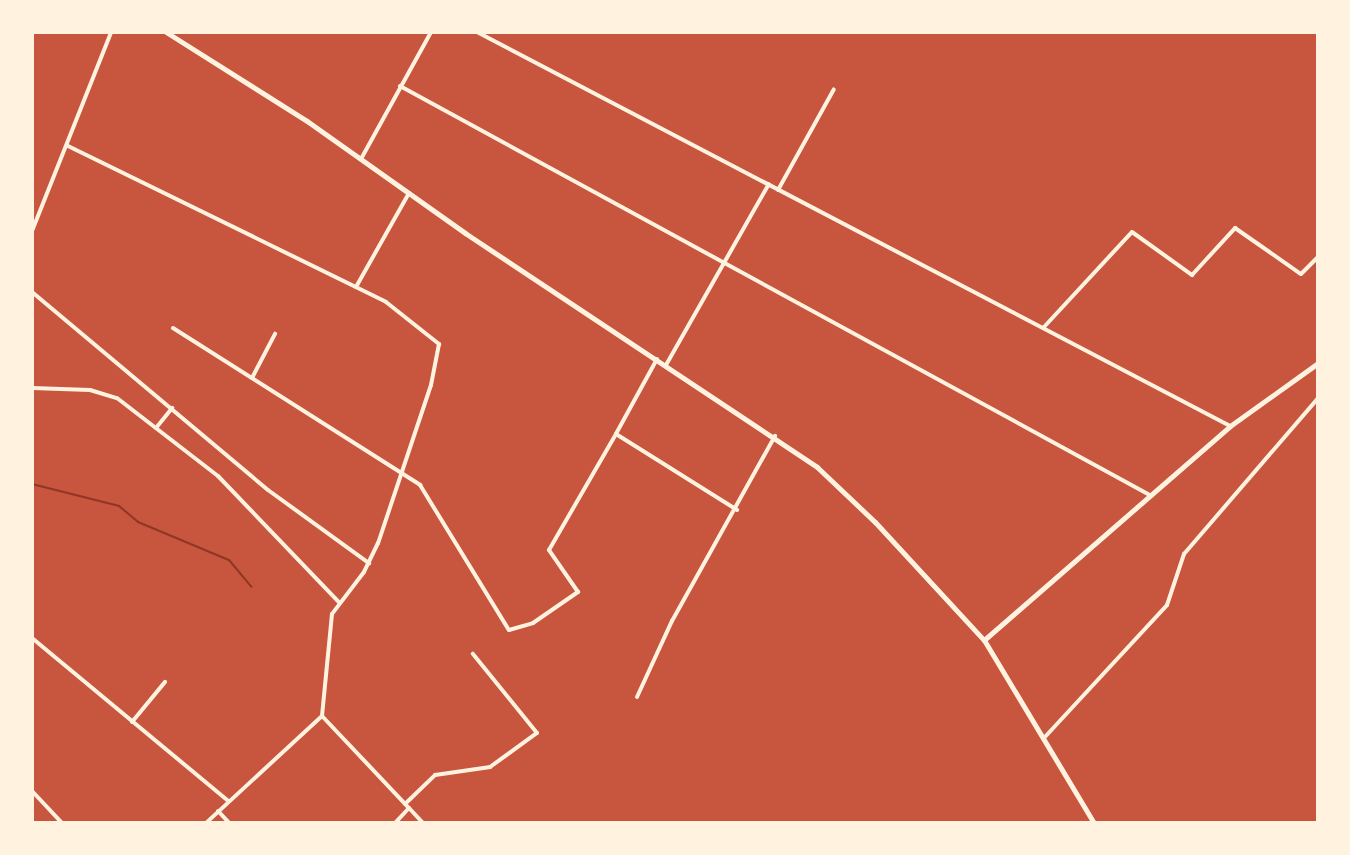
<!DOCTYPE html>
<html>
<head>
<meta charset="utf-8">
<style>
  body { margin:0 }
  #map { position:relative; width:1350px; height:855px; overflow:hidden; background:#c8553d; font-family:"Times New Roman",serif }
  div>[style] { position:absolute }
  .stream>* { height:2px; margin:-1px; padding:0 1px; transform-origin:1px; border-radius:1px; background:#8f3625 }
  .minor>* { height:4px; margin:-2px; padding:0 2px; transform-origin:2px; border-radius:2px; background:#fff3e0 }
  .secondary>* { height:5px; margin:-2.5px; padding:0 2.5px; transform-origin:2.5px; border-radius:2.5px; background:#fff3e0 }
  span { translate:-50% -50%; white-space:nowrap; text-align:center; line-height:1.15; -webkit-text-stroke:7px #fff3e0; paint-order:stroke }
  .frame { position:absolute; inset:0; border:34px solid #fff3e0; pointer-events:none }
</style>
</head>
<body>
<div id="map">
  <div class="stream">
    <div style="left:32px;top:484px;width:90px;rotate:14.2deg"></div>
    <div style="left:119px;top:506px;width:25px;rotate:40deg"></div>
    <div style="left:138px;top:522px;width:99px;rotate:22.7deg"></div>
    <div style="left:229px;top:560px;width:35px;rotate:50deg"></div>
  </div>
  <div class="minor">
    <div style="left:477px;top:32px;width:850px;rotate:27.62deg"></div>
    <div style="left:400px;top:86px;width:854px;rotate:28.61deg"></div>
    <div style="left:68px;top:146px;width:354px;rotate:26.1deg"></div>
    <div style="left:386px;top:302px;width:68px;rotate:38.4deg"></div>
    <div style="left:439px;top:344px;width:42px;rotate:101deg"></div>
    <div style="left:431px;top:385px;width:167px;rotate:108.5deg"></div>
    <div style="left:378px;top:543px;width:32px;rotate:116deg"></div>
    <div style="left:364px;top:572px;width:53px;rotate:127.3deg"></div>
    <div style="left:332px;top:614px;width:102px;rotate:95.6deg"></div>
    <div style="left:322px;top:716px;width:158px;rotate:137.3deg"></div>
    <div style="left:361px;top:159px;width:145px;rotate:-61.1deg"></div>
    <div style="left:778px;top:190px;width:115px;rotate:-61deg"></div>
    <div style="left:32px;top:231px;width:214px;rotate:-68.3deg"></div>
    <div style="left:356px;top:287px;width:108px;rotate:-60.6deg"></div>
    <div style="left:32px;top:292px;width:308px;rotate:40deg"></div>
    <div style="left:268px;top:490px;width:125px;rotate:35.9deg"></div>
    <div style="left:1044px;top:327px;width:129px;rotate:-47.2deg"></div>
    <div style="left:1132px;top:232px;width:74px;rotate:35.6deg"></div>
    <div style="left:1192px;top:275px;width:64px;rotate:-47.5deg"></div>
    <div style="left:1235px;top:228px;width:80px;rotate:34.9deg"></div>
    <div style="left:1301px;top:274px;width:24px;rotate:-45deg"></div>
    <div style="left:173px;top:328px;width:293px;rotate:32.4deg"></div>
    <div style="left:420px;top:485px;width:170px;rotate:58.5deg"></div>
    <div style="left:509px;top:630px;width:25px;rotate:-16deg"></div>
    <div style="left:533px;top:623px;width:55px;rotate:-34.6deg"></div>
    <div style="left:578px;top:592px;width:51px;rotate:-124.6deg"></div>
    <div style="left:549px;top:550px;width:134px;rotate:-60deg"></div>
    <div style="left:657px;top:359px;width:85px;rotate:118.7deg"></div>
    <div style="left:616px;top:434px;width:143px;rotate:32.1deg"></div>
    <div style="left:666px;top:365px;width:208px;rotate:-60.4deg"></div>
    <div style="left:252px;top:378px;width:50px;rotate:-62.4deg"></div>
    <div style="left:32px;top:388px;width:58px;rotate:2deg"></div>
    <div style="left:90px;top:390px;width:28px;rotate:17deg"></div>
    <div style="left:117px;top:398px;width:128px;rotate:37.7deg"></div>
    <div style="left:218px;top:476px;width:175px;rotate:46.2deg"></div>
    <div style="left:156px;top:428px;width:26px;rotate:-51deg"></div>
    <div style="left:32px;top:638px;width:254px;rotate:39.7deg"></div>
    <div style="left:637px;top:697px;width:84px;rotate:-65.3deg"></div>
    <div style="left:672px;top:621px;width:212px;rotate:-60.9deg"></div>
    <div style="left:322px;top:716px;width:127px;rotate:46.6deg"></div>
    <div style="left:409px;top:808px;width:21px;rotate:133deg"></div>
    <div style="left:132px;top:722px;width:52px;rotate:-50.5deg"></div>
    <div style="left:1044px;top:738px;width:181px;rotate:-47.2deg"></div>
    <div style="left:1167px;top:605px;width:54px;rotate:-71.6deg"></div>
    <div style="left:1184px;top:554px;width:206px;rotate:-49.3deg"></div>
    <div style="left:32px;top:791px;width:44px;rotate:46.8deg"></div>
    <div style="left:405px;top:804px;width:42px;rotate:-44deg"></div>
    <div style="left:435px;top:775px;width:56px;rotate:-8.3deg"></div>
    <div style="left:490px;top:767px;width:58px;rotate:-35.9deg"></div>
    <div style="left:537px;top:733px;width:102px;rotate:-129deg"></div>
    <div style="left:409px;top:808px;width:21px;rotate:47deg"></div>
    <div style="left:218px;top:811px;width:16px;rotate:47deg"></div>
  </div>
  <div class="secondary">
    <div style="left:166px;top:32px;width:167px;rotate:32.3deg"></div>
    <div style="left:307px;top:121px;width:194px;rotate:35.3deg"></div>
    <div style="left:465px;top:233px;width:423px;rotate:33.6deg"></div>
    <div style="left:817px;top:467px;width:80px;rotate:43.5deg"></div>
    <div style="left:875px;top:522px;width:161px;rotate:47.3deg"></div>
    <div style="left:984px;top:640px;width:214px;rotate:59deg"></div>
    <div style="left:984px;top:640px;width:326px;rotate:-41deg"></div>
    <div style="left:1230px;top:426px;width:108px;rotate:-35.6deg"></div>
  </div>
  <div class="frame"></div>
</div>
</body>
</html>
